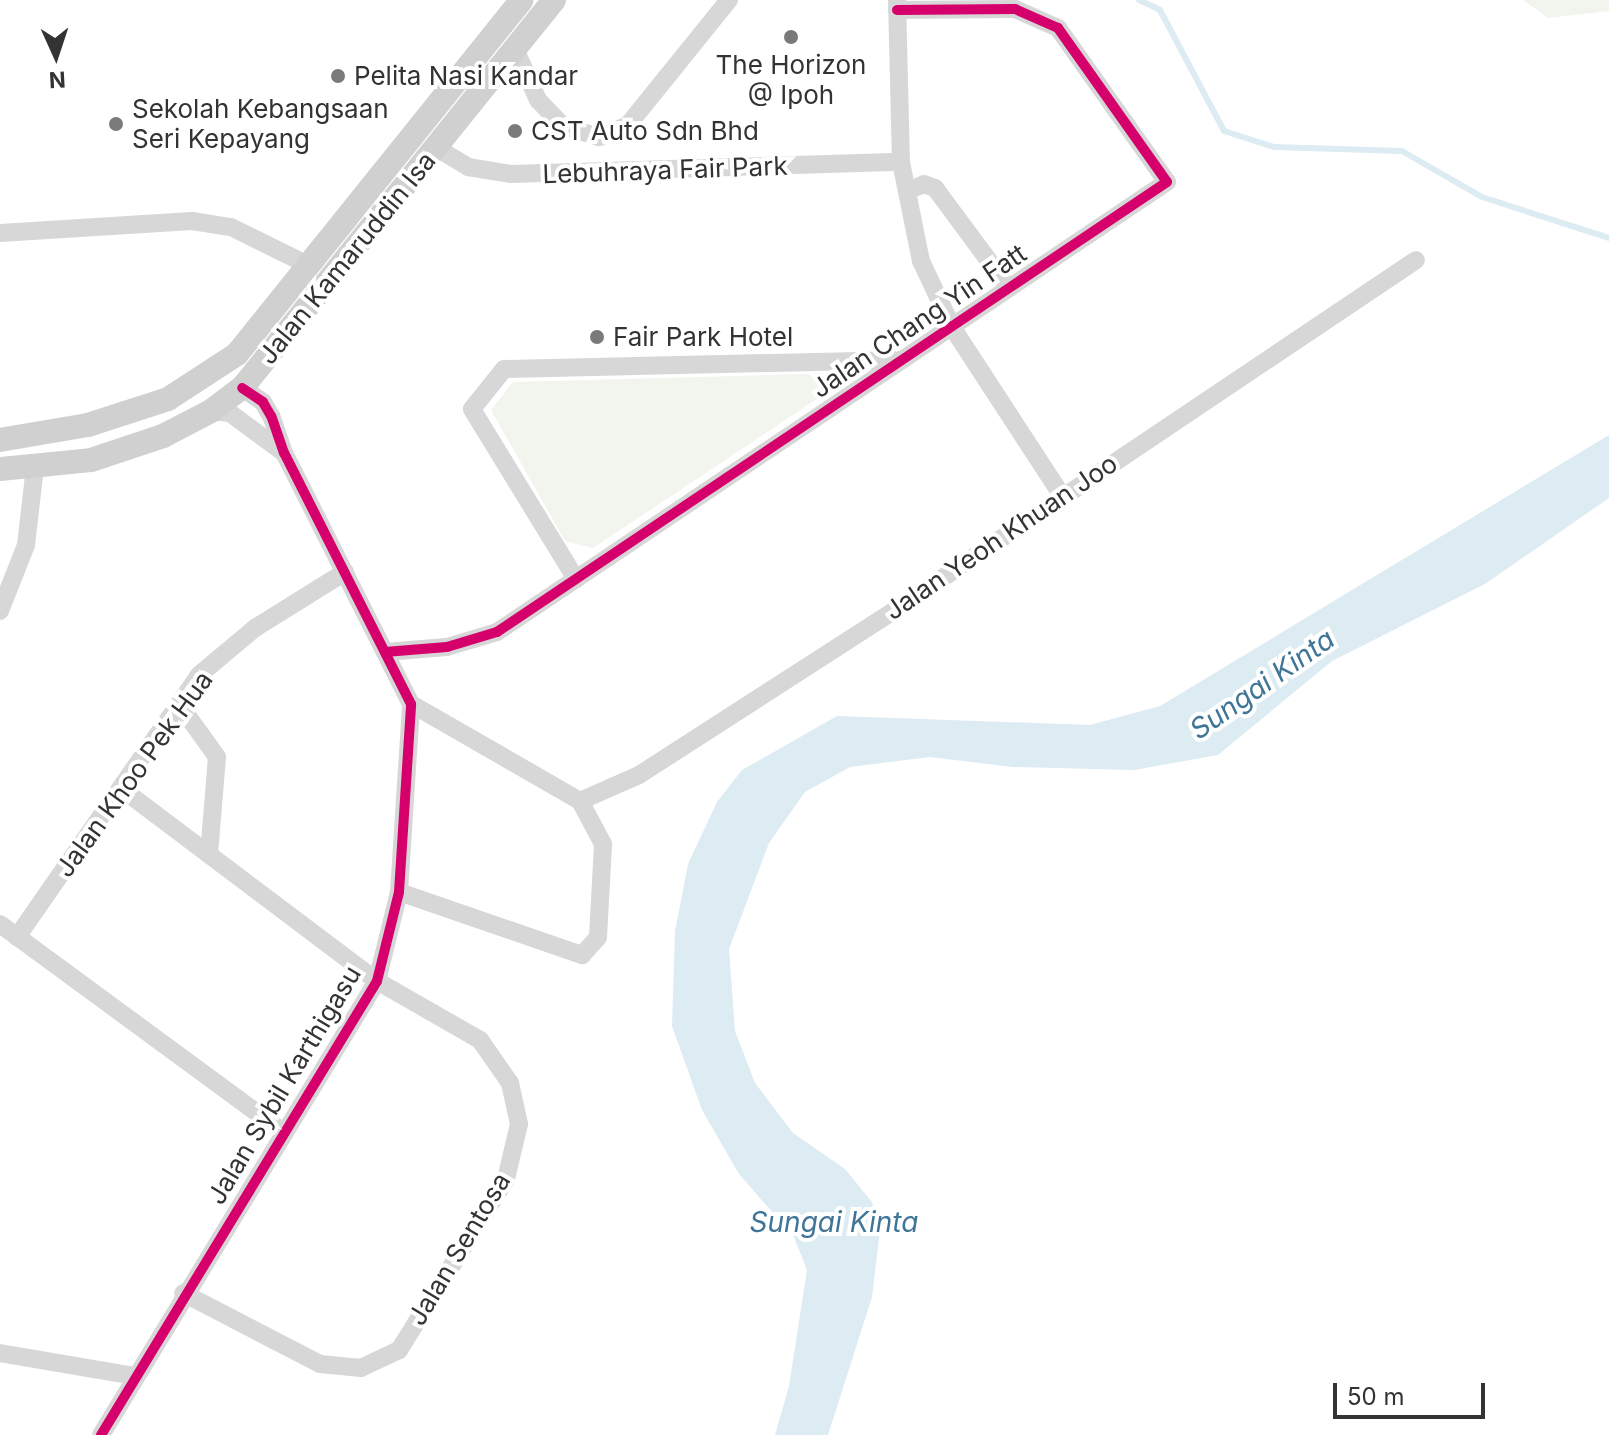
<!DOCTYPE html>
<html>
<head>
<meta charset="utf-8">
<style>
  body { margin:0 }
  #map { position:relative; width:1609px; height:1435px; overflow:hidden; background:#fff; font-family:Inter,sans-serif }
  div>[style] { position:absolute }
  .green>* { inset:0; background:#f1f5ed }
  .water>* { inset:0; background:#ddebf3 }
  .stream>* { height:6px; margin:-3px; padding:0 3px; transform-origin:3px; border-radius:3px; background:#ddebf3 }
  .street>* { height:18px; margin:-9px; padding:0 9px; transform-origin:9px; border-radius:9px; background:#d7d7d7 }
  .secondary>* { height:24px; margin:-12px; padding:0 12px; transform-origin:12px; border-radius:12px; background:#d0d0d0 }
  .cycleway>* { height:10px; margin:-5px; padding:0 5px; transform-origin:5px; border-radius:5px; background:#d6006c }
  .dots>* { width:22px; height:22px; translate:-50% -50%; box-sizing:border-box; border:4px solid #fff; border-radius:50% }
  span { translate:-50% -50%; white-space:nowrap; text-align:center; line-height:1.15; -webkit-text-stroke:8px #fff; paint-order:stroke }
  .poi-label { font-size:26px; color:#333 }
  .left { translate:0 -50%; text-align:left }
  .street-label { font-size:26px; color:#333 }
  .water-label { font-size:28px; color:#3f7597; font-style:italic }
  .north { position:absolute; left:16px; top:16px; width:80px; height:80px; -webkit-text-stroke:6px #fff; paint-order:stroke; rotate:177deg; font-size:22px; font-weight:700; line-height:32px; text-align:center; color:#333 }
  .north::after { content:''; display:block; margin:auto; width:28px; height:36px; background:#333; clip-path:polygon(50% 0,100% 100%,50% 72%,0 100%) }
  .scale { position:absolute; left:1333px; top:1383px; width:152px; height:36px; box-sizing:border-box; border:4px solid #333; border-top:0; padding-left:10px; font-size:24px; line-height:28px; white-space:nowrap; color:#333; -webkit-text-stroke:6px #fff; paint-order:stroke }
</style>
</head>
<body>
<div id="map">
  <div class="green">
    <div style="clip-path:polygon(1523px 0,1609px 0,1609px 11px,1548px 18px)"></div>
    <div style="clip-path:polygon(809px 374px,823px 387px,817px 399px,593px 548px,565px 541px,491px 410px,513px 382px)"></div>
  </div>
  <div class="water">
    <div style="clip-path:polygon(1609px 435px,1609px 498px,1485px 584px,1332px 661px,1218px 755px,1134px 770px,1012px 767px,930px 757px,850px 767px,805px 792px,769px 843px,729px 949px,735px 1031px,755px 1083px,793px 1133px,845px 1169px,872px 1202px,880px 1229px,872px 1297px,828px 1435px,775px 1435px,789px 1386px,807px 1270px,794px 1237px,739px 1174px,702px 1110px,672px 1026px,675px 931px,688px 864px,717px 802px,742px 770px,837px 716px,1090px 725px,1160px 706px)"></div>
  </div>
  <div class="stream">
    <div style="left:1139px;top:0;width:23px;rotate:25deg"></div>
    <div style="left:1160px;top:10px;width:137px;rotate:62.1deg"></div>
    <div style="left:1224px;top:131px;width:52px;rotate:17.7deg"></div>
    <div style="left:1274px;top:147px;width:128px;rotate:1.8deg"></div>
    <div style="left:1402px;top:151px;width:92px;rotate:29.9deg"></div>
    <div style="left:1482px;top:197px;width:133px;rotate:17.9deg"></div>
  </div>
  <div class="street">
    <div style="left:897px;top:0;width:162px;rotate:88.6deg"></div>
    <div style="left:901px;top:162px;width:101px;rotate:78.6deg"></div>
    <div style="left:921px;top:261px;width:73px;rotate:64.8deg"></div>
    <div style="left:952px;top:327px;width:199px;rotate:56.9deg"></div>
    <div style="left:515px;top:49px;width:56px;rotate:65.7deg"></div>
    <div style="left:538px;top:100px;width:36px;rotate:46deg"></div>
    <div style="left:563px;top:126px;width:38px;rotate:17deg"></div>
    <div style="left:599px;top:137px;width:31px;rotate:-22deg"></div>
    <div style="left:628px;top:125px;width:161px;rotate:-51.1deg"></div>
    <div style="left:435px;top:147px;width:39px;rotate:31deg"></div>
    <div style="left:468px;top:167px;width:44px;rotate:9.2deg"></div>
    <div style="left:511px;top:174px;width:390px;rotate:-1.8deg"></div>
    <div style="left:907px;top:191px;width:18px;rotate:-22deg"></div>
    <div style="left:924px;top:184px;width:12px;rotate:20deg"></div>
    <div style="left:935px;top:188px;width:124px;rotate:53.5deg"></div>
    <div style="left:0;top:233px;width:192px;rotate:-3.6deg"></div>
    <div style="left:192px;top:221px;width:39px;rotate:9deg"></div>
    <div style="left:231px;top:227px;width:88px;rotate:26.3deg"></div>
    <div style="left:211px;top:411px;width:19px;rotate:6deg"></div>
    <div style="left:230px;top:413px;width:67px;rotate:36.5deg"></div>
    <div style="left:576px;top:579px;width:199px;rotate:-121.5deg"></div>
    <div style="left:472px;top:409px;width:51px;rotate:-51.3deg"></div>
    <div style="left:504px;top:369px;width:398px;rotate:-1.3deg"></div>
    <div style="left:0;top:611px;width:71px;rotate:-68.5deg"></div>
    <div style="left:26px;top:545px;width:79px;rotate:-83.4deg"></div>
    <div style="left:385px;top:652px;width:62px;rotate:-4.6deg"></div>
    <div style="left:447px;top:647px;width:52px;rotate:-16.7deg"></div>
    <div style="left:497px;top:632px;width:807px;rotate:-33.89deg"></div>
    <div style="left:1167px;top:182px;width:189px;rotate:-125.3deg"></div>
    <div style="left:1058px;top:28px;width:47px;rotate:-156.2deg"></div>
    <div style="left:1015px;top:9px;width:118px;rotate:179.5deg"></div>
    <div style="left:179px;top:704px;width:65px;rotate:54.4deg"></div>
    <div style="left:217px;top:757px;width:98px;rotate:94.7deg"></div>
    <div style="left:122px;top:789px;width:319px;rotate:37deg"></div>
    <div style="left:377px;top:981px;width:119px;rotate:29.8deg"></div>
    <div style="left:480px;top:1040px;width:52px;rotate:55.1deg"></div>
    <div style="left:510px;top:1083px;width:42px;rotate:77.6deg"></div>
    <div style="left:519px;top:1124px;width:57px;rotate:103.3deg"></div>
    <div style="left:506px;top:1179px;width:202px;rotate:122deg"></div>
    <div style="left:399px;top:1350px;width:42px;rotate:154.7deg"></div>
    <div style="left:361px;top:1368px;width:41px;rotate:-174.4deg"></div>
    <div style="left:320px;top:1364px;width:154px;rotate:-152.6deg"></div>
    <div style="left:580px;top:801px;width:64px;rotate:-23.8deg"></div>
    <div style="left:639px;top:775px;width:301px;rotate:-32.8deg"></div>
    <div style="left:892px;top:612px;width:631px;rotate:-33.89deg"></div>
    <div style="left:399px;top:892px;width:194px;rotate:19deg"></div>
    <div style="left:582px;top:955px;width:24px;rotate:-48deg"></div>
    <div style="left:598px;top:937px;width:93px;rotate:-86.9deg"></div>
    <div style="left:603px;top:844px;width:49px;rotate:-118.1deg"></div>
    <div style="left:580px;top:801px;width:195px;rotate:-150.1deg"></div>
    <div style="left:0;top:924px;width:353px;rotate:36.3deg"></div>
    <div style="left:17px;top:937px;width:319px;rotate:-55.2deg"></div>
    <div style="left:199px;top:675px;width:73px;rotate:-40deg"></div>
    <div style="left:255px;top:628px;width:106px;rotate:-31.9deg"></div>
    <div style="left:0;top:1353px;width:136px;rotate:9.7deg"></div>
    <div style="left:101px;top:1435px;width:531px;rotate:-58.7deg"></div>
    <div style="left:377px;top:981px;width:92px;rotate:-76.1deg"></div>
    <div style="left:399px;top:892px;width:188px;rotate:-86.3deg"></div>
    <div style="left:411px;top:704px;width:281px;rotate:-116.8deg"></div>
    <div style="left:284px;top:453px;width:39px;rotate:-109deg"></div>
    <div style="left:271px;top:416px;width:16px;rotate:-120deg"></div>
    <div style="left:263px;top:402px;width:25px;rotate:-146deg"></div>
  </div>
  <div class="secondary">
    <div style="left:0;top:440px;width:89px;rotate:-9.7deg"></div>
    <div style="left:88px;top:425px;width:84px;rotate:-18deg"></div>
    <div style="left:168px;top:399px;width:82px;rotate:-33.1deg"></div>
    <div style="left:237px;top:354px;width:454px;rotate:-51.2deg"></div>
    <div style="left:0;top:469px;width:91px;rotate:-5.6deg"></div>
    <div style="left:91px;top:460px;width:76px;rotate:-18.4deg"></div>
    <div style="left:163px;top:436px;width:54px;rotate:-27.5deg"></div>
    <div style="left:211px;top:411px;width:39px;rotate:-37deg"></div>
    <div style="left:242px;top:388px;width:498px;rotate:-51.2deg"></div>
  </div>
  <div class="cycleway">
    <div style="left:385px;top:652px;width:62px;rotate:-4.6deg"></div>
    <div style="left:447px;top:647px;width:52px;rotate:-16.7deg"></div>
    <div style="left:497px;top:632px;width:807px;rotate:-33.89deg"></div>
    <div style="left:1167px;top:182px;width:189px;rotate:-125.3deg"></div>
    <div style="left:1058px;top:28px;width:47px;rotate:-156.2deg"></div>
    <div style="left:1015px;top:9px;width:118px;rotate:179.5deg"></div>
    <div style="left:101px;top:1435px;width:531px;rotate:-58.7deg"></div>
    <div style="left:377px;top:981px;width:92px;rotate:-76.1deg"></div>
    <div style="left:399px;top:892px;width:188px;rotate:-86.3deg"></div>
    <div style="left:411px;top:704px;width:281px;rotate:-116.8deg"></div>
    <div style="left:284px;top:453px;width:39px;rotate:-109deg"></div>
    <div style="left:271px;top:416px;width:16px;rotate:-120deg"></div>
    <div style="left:263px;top:402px;width:25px;rotate:-146deg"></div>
  </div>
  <div class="dots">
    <div style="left:791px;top:37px;background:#7a7a7a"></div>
    <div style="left:338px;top:76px;background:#7a7a7a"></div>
    <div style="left:116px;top:124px;background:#7a7a7a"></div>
    <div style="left:515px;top:131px;background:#7a7a7a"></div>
    <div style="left:597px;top:337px;background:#7a7a7a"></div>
  </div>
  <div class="poi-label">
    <span style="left:791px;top:80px">The Horizon<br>@ Ipoh</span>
    <span class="left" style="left:354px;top:76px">Pelita Nasi Kandar</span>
    <span class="left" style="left:132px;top:124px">Sekolah Kebangsaan<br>Seri Kepayang</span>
    <span class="left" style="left:531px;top:131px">CST Auto Sdn Bhd</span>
    <span class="left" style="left:613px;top:337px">Fair Park Hotel</span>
  </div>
  <div class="street-label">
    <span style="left:665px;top:170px;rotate:-2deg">Lebuhraya Fair Park</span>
    <span style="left:347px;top:258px;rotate:-51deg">Jalan Kamaruddin Isa</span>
    <span style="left:919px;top:321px;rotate:-34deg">Jalan Chang Yin Fatt</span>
    <span style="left:1001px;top:537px;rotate:-34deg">Jalan Yeoh Khuan Joo</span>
    <span style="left:134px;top:774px;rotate:-54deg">Jalan Khoo Pek Hua</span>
    <span style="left:284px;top:1085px;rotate:-59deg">Jalan Sybil Karthigasu</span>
    <span style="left:459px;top:1249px;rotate:-59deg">Jalan Sentosa</span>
  </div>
  <div class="water-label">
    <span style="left:1262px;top:684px;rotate:-35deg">Sungai Kinta</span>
    <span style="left:834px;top:1222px">Sungai Kinta</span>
  </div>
  <div class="north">N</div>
  <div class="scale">50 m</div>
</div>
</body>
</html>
